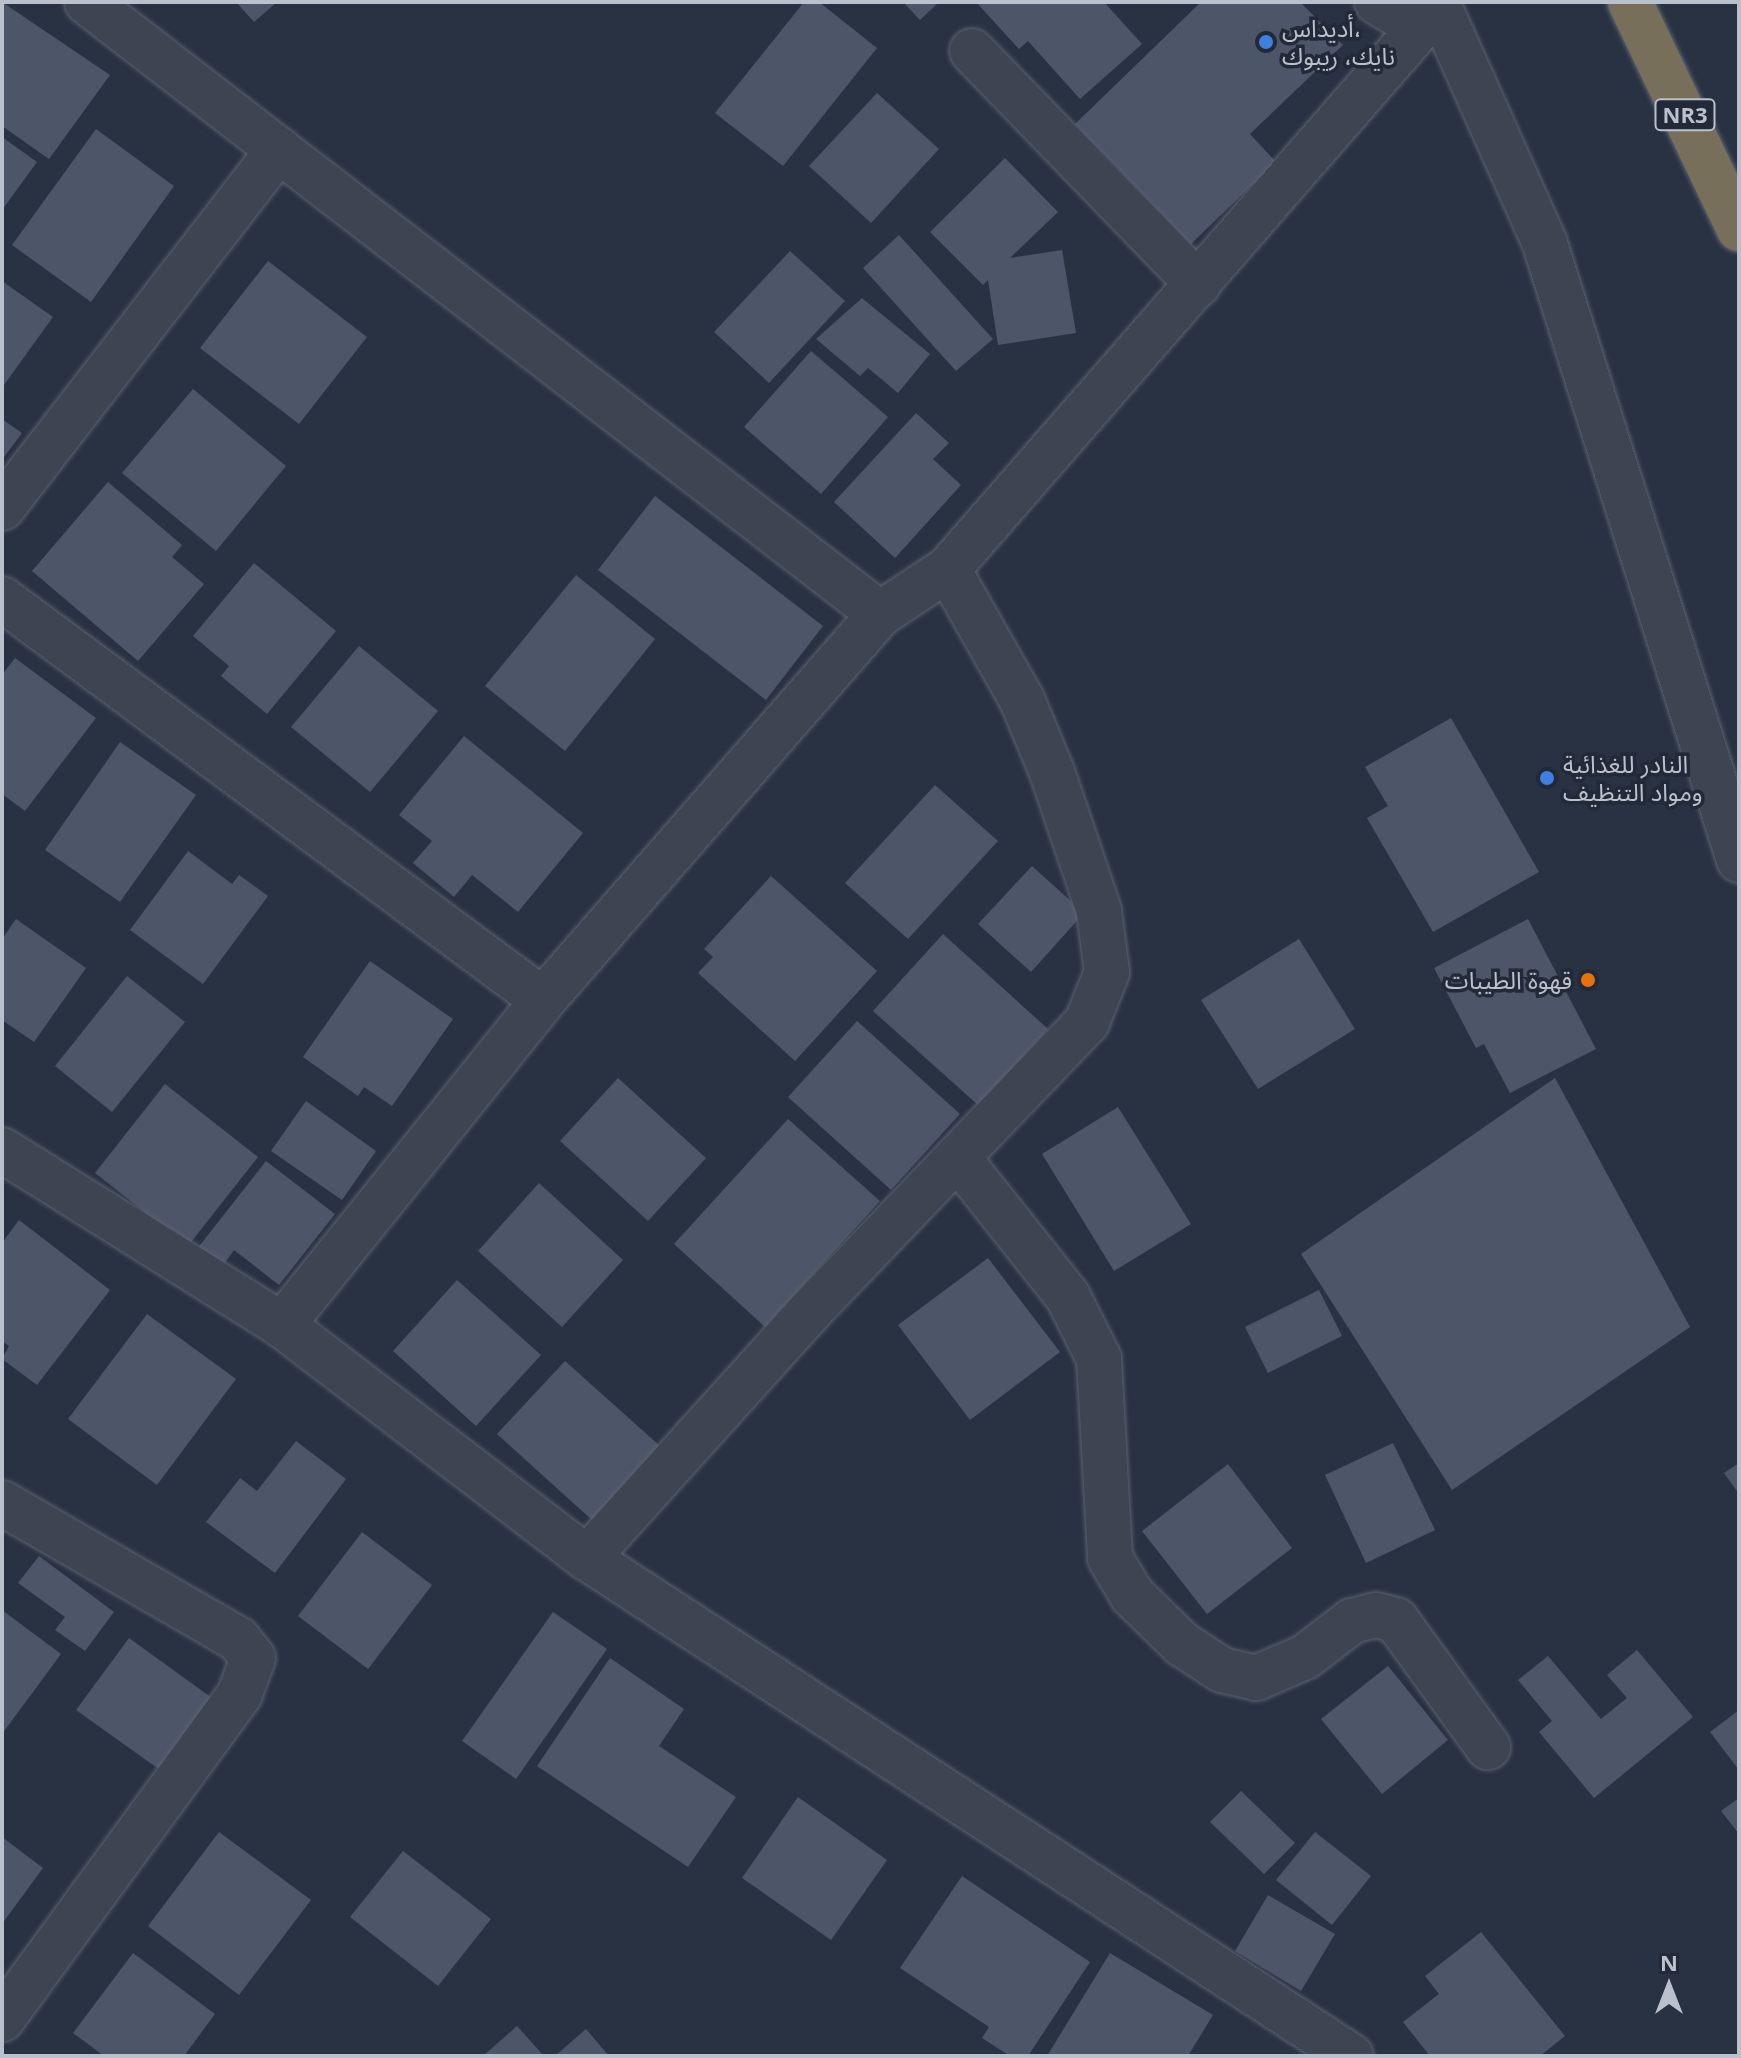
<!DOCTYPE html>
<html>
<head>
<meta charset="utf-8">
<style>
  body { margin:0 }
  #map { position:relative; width:1741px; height:2058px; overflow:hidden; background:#293243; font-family:"Open Sans","Noto Sans Arabic",sans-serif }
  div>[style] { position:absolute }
  .building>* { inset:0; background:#4d5669 }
  .roads { filter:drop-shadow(0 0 2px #5b6270) drop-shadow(0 0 2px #5b6270) }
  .minor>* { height:44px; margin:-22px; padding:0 22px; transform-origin:22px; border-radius:22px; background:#3d4452 }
  .highway>* { height:44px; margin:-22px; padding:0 22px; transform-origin:22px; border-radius:22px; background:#786f5b }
  .dots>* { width:22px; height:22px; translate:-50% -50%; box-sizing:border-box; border:4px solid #222938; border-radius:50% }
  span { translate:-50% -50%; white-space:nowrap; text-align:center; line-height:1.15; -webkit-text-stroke:7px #222938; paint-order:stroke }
  .shield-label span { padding:2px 6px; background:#222938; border:2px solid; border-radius:6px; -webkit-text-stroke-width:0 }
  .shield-label { font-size:22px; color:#bac0cc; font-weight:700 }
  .poi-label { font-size:24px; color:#bac0cc }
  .left { translate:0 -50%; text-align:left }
  .right { translate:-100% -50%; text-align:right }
  .frame { position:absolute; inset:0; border:4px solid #bac0cc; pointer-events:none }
  .north { position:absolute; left:1629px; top:1946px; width:80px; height:80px; -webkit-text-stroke:6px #222938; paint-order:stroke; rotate:0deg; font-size:22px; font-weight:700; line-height:32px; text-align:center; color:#bac0cc }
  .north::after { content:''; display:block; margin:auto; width:28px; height:36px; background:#bac0cc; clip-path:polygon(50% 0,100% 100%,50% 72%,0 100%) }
</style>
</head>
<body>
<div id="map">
  <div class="building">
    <div style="clip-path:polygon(2px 2px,110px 75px,49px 159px,2px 126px)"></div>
    <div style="clip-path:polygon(236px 2px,277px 2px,254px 22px)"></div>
    <div style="clip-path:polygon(804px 2px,819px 2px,877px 48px,783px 166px,715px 113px)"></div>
    <div style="clip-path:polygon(903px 2px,939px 2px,920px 20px)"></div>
    <div style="clip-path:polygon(976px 2px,1104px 2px,1142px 44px,1080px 99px,1028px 41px,1019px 49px)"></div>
    <div style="clip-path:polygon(1201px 2px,1300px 2px,1343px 45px,1250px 134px,1276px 162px,1191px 244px,1075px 124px)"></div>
    <div style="clip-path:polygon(877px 93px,939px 149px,871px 223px,809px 166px)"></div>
    <div style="clip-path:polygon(96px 129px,174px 186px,91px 302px,12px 245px)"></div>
    <div style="clip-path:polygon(2px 137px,37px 162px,2px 210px)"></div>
    <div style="clip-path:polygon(1005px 158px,1058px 212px,1010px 258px,1062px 250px,1076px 333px,998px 345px,988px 280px,983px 285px,930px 232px)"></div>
    <div style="clip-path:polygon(899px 235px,993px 339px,956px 371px,863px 268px)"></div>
    <div style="clip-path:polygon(790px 251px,845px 301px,769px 383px,714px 332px)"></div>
    <div style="clip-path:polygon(268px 261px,367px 337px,299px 424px,200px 348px)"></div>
    <div style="clip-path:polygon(2px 281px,53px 317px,4px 385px,2px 384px)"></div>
    <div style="clip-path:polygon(862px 298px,930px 354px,898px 393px,868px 368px,860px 376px,816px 339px)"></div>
    <div style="clip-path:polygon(811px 351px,888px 417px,821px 494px,744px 427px)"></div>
    <div style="clip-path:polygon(193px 389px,286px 466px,216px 551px,122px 473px)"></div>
    <div style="clip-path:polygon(916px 413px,949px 443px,933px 459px,961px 485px,895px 558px,834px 502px)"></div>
    <div style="clip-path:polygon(2px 419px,22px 433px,2px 460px)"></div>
    <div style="clip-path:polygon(108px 482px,182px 545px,172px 557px,204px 584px,138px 661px,32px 571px)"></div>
    <div style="clip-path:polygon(655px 496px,823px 626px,766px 700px,598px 570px)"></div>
    <div style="clip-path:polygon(254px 563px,336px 631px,267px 714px,221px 676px,229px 666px,193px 636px)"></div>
    <div style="clip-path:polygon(576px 575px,655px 639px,565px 751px,485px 686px)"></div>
    <div style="clip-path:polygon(359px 646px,438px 711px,370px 792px,291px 727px)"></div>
    <div style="clip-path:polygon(15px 658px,96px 718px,25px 811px,2px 794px,2px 675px)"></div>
    <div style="clip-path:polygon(1451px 718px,1539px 872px,1433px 932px,1367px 818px,1388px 806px,1365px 767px)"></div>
    <div style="clip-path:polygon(464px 736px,583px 833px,518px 912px,472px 875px,454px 897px,413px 863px,432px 841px,399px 815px)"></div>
    <div style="clip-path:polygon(120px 742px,196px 795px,120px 902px,45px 850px)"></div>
    <div style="clip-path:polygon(935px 785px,998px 841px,908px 939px,845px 883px)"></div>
    <div style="clip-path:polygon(188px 851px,232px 884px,239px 875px,268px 896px,203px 984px,130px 930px)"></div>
    <div style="clip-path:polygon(1032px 866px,1084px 913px,1031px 972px,978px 924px)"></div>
    <div style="clip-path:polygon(771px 876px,877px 971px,795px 1061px,698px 973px,713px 957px,704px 949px)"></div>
    <div style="clip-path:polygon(16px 919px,86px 968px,34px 1042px,2px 1020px,2px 939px)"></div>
    <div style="clip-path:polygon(1528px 919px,1596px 1049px,1510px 1093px,1484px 1044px,1476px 1048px,1434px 968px)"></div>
    <div style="clip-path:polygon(943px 934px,1048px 1029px,978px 1105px,873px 1011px)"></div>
    <div style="clip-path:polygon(1299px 939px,1355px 1029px,1258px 1089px,1201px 1000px)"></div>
    <div style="clip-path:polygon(370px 961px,453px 1019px,392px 1106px,364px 1087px,358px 1096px,303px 1057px)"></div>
    <div style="clip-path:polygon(127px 976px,185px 1022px,112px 1112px,55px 1066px)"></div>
    <div style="clip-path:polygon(857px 1021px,960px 1114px,891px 1190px,788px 1097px)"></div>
    <div style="clip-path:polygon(618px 1078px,706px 1158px,648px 1221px,560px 1141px)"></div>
    <div style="clip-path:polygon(1555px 1078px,1690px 1327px,1452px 1490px,1301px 1254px)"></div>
    <div style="clip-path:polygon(165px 1084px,258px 1157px,188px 1246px,95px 1173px)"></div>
    <div style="clip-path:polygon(306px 1101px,376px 1151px,342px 1200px,271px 1151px)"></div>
    <div style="clip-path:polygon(1118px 1107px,1191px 1224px,1114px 1271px,1042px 1154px)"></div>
    <div style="clip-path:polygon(788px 1119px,880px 1201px,765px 1327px,674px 1244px)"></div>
    <div style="clip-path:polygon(266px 1161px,335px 1214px,279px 1285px,234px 1250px,221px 1268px,197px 1249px)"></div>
    <div style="clip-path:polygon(539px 1183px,623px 1260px,562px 1327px,478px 1251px)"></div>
    <div style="clip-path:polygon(19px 1220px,110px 1290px,37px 1385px,2px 1359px,9px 1346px,2px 1341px,2px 1243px)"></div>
    <div style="clip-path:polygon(988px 1258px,1060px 1352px,970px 1420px,898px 1325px)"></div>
    <div style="clip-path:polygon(457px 1280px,541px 1355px,476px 1426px,393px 1351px)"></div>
    <div style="clip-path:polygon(1319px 1290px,1342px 1336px,1268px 1373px,1245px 1327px)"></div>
    <div style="clip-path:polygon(147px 1314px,236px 1379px,157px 1485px,68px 1419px)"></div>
    <div style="clip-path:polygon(565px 1361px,660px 1446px,592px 1520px,497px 1434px)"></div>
    <div style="clip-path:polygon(296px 1441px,346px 1479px,275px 1573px,206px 1522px,240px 1478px,257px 1491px)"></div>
    <div style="clip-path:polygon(1393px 1443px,1435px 1530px,1366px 1563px,1325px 1475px)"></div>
    <div style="clip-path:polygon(1739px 1463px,1739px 1494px,1724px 1473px)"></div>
    <div style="clip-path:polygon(1228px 1464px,1292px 1548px,1207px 1614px,1142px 1531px)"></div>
    <div style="clip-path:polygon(362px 1532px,432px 1585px,368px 1669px,298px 1616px)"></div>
    <div style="clip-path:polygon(39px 1556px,114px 1612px,85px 1651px,55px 1630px,65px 1617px,18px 1583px)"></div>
    <div style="clip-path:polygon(2px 1610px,61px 1654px,2px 1734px)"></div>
    <div style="clip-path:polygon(553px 1612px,607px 1649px,516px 1779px,462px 1741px)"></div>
    <div style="clip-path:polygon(129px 1638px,212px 1698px,160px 1770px,76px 1710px)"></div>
    <div style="clip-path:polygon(1637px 1650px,1693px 1717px,1594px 1798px,1539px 1732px,1552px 1721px,1518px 1680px,1548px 1656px,1601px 1719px,1627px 1698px,1607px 1675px)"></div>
    <div style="clip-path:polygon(610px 1658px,684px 1709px,659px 1746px,736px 1797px,688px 1867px,537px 1766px)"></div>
    <div style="clip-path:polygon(1388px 1666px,1448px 1740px,1382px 1794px,1321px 1719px)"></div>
    <div style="clip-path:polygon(1739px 1710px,1739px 1770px,1710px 1732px)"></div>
    <div style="clip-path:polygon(1241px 1791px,1295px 1843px,1264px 1874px,1210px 1822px)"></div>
    <div style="clip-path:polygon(798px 1797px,887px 1860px,831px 1940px,742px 1878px)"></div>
    <div style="clip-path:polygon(1739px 1798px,1739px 1834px,1721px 1811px)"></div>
    <div style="clip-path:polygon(219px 1832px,311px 1900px,239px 1995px,148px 1926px)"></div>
    <div style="clip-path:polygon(1315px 1832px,1371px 1876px,1332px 1925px,1276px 1880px)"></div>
    <div style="clip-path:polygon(2px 1837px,43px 1868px,2px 1924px)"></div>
    <div style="clip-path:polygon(403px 1851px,491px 1919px,438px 1986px,350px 1917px)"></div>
    <div style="clip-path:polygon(962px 1876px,1090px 1962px,1028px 2056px,1010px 2056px,982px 2038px,989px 2027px,900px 1968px)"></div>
    <div style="clip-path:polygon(1268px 1895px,1335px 1934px,1301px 1991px,1235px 1951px)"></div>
    <div style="clip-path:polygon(1481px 1932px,1565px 2036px,1540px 2056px,1430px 2056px,1403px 2022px,1439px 1994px,1425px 1976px)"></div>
    <div style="clip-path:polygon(133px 1953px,215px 2014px,184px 2056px,104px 2056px,73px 2033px)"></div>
    <div style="clip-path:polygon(1110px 1953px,1213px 2015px,1188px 2056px,1047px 2056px)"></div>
    <div style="clip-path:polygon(517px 2026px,544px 2056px,483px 2056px)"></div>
    <div style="clip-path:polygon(586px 2029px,609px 2056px,555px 2056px)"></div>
  </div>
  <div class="roads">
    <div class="minor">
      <div style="left:87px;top:2px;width:1002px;rotate:37.66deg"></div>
      <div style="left:1377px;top:2px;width:50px;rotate:31.2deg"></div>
      <div style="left:1437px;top:2px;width:265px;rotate:65.9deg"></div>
      <div style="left:1545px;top:244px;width:646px;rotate:72.52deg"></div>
      <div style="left:972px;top:51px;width:325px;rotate:45.9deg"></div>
      <div style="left:2px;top:508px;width:453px;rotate:-52.3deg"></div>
      <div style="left:2px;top:599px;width:673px;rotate:36.55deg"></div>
      <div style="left:2px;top:1150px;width:330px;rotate:32deg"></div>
      <div style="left:282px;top:1325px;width:384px;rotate:37.4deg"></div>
      <div style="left:587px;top:1558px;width:912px;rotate:33.1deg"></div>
      <div style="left:958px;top:1158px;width:177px;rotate:51.6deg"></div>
      <div style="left:1068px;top:1297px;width:69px;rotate:63.4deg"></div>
      <div style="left:1099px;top:1359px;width:199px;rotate:86.8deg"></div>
      <div style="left:1110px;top:1558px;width:43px;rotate:59.3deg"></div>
      <div style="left:1132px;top:1595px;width:70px;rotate:44.4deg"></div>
      <div style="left:1182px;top:1644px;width:48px;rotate:33deg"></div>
      <div style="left:1222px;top:1670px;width:35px;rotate:13deg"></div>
      <div style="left:1256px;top:1678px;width:53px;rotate:-23.2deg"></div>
      <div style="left:1305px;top:1657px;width:59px;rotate:-37.5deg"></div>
      <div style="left:1352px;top:1621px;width:25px;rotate:-14deg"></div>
      <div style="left:1376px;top:1615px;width:21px;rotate:14deg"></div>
      <div style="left:1396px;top:1620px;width:157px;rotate:54.1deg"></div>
      <div style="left:282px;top:1325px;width:417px;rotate:-51.2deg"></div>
      <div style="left:543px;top:1000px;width:512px;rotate:-48.88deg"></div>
      <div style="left:880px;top:614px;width:82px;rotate:-33.5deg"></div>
      <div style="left:948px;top:569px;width:747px;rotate:-48.91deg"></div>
      <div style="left:2px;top:1503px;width:272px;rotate:30deg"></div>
      <div style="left:238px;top:1639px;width:24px;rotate:52deg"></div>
      <div style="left:253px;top:1658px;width:38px;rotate:110deg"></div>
      <div style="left:240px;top:1694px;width:403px;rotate:126.2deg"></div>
      <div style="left:587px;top:1558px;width:334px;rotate:-47.9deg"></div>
      <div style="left:811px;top:1310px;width:399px;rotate:-46.2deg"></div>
      <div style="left:1087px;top:1022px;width:54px;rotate:-68.2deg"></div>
      <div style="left:1107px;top:972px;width:62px;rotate:-97.5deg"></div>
      <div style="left:1099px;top:911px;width:147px;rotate:-108.7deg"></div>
      <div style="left:1052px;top:772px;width:78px;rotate:-112.6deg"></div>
      <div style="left:1022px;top:700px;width:150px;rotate:-119.5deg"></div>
    </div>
    <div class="highway">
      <div style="left:1630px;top:2px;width:252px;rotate:64.4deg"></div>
    </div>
  </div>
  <div class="dots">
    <div style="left:1266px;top:42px;background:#3f7fe0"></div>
    <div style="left:1547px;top:778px;background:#3f7fe0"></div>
    <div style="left:1588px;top:980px;background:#e8710a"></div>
  </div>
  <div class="shield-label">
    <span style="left:1685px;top:115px">NR3</span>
  </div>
  <div class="poi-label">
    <span class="left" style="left:1282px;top:42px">أديداس،<br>نايك، ريبوك</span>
    <span class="left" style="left:1563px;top:778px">النادر للغذائية<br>ومواد التنظيف</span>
    <span class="right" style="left:1572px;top:980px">قهوة الطيبات</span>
  </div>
  <div class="frame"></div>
  <div class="north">N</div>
</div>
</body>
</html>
